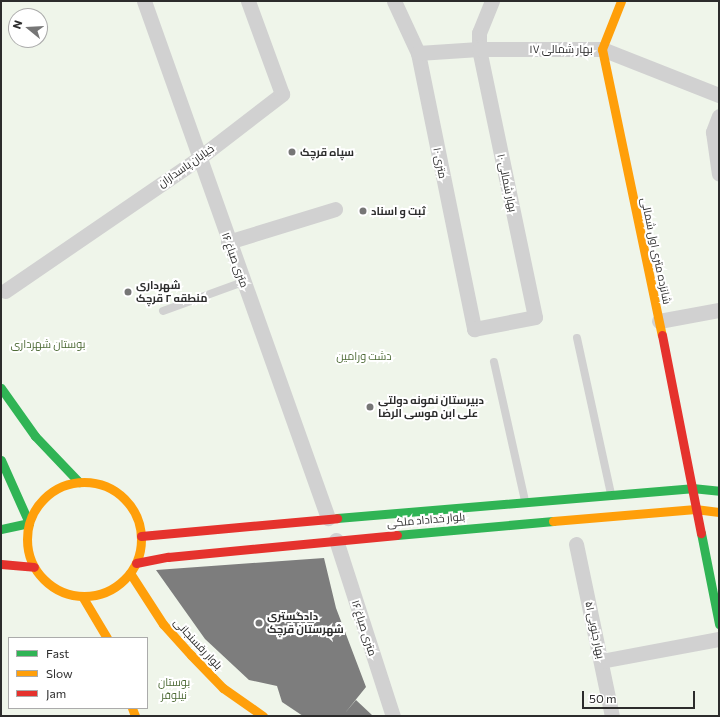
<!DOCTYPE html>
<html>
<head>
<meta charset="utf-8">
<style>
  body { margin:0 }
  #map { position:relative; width:720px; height:717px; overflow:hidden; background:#fff; font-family:Commissioner,Cairo,sans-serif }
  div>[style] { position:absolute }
  .green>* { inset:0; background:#eff5ea }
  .building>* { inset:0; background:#7d7d7d }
  .lane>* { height:8px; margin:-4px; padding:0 4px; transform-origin:4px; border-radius:4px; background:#d1d1d1 }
  .street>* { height:15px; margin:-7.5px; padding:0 7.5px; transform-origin:7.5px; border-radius:7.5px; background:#d1d1d1 }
  .fast>* { height:9px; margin:-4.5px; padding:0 4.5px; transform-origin:4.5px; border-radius:4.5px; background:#30b455 }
  .slow>* { height:9px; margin:-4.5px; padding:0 4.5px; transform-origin:4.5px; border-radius:4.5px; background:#ff9f0a }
  .slow>.ring { margin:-4.5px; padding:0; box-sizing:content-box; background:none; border:9px solid #ff9f0a; border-radius:50% }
  .jam>* { height:9px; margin:-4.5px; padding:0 4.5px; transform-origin:4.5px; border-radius:4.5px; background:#e5322d }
  .dots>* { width:11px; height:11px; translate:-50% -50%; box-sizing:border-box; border:2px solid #fff; border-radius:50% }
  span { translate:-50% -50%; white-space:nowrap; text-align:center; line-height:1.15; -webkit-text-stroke:4px #fff; paint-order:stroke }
  .street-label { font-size:11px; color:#2c2c2c }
  .poi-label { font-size:11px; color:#2c2c2c; font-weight:700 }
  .left { translate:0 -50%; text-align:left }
  .park-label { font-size:11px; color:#4e6b37 }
  .frame { position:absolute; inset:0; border:2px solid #2c2c2c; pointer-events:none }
  .legend { position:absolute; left:8px; top:637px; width:140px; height:72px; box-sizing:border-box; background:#fff; border:1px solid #ababab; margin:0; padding:5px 7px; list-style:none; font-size:12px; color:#2c2c2c }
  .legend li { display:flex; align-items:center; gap:8px; height:20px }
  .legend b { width:20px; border:1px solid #ababab }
  .north { position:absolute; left:8px; top:8px; width:40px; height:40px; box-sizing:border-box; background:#fff; border:1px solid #ababab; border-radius:50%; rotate:288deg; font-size:11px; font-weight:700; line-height:16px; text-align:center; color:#2c2c2c }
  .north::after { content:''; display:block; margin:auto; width:14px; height:18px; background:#767676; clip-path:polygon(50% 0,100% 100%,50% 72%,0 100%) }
  .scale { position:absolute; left:582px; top:691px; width:113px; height:18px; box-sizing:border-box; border:2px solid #2c2c2c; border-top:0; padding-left:5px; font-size:12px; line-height:14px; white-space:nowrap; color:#2c2c2c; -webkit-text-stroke:3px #fff; paint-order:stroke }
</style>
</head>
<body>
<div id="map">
  <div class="green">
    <div style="clip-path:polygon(evenodd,1px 1px,719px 1px,719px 716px,1px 716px,1px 1px,16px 16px,40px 16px,40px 40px,16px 40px,16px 16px,1px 1px,9px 638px,147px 638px,147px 708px,9px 708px,9px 638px)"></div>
  </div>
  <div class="building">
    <div style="clip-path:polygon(324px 558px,336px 608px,366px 687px,345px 713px,356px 700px,373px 716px,303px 716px,282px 702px,277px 686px,249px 680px,205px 639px,156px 570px)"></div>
  </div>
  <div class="lane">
    <div style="left:163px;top:311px;width:85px;rotate:-19.9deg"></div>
    <div style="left:577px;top:338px;width:160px;rotate:77.7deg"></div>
    <div style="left:494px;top:362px;width:142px;rotate:77.4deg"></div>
  </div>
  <div class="street">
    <div style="left:144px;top:1px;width:549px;rotate:70.41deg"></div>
    <div style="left:394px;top:1px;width:57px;rotate:65.2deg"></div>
    <div style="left:418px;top:53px;width:282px;rotate:78.5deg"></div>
    <div style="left:474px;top:329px;width:62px;rotate:-11.1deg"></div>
    <div style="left:535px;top:317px;width:274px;rotate:-101.8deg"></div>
    <div style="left:479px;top:49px;width:16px;rotate:-90deg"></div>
    <div style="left:479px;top:33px;width:35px;rotate:-68deg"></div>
    <div style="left:418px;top:53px;width:61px;rotate:-3.8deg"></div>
    <div style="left:479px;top:49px;width:123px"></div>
    <div style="left:602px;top:49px;width:126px;rotate:21.5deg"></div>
    <div style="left:719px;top:116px;width:17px;rotate:111deg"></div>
    <div style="left:713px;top:132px;width:42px;rotate:81.9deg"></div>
    <div style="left:228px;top:242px;width:112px;rotate:-17.1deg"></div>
    <div style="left:5px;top:291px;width:235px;rotate:-34.4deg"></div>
    <div style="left:199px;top:158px;width:105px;rotate:-37.6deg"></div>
    <div style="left:282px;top:94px;width:99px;rotate:-110.1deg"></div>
    <div style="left:659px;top:321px;width:61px;rotate:-10.4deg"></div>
    <div style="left:336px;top:540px;width:185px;rotate:72.1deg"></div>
    <div style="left:576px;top:544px;width:176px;rotate:78.2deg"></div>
    <div style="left:601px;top:661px;width:120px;rotate:-10.6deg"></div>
  </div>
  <div class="fast">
    <div style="left:1px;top:388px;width:59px;rotate:54.7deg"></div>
    <div style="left:35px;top:436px;width:64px;rotate:46.3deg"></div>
    <div style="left:1px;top:460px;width:69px;rotate:66deg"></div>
    <div style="left:29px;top:523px;width:29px;rotate:168deg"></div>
    <div style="left:337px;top:518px;width:356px;rotate:-4.8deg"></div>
    <div style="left:692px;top:488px;width:27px;rotate:6deg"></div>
    <div style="left:701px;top:533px;width:93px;rotate:78.8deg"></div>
    <div style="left:397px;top:535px;width:157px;rotate:-5.1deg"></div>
  </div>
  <div class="slow">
    <div style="left:621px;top:1px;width:52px;rotate:111.6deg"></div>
    <div style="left:602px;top:49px;width:292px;rotate:78.2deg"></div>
    <div class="ring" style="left:27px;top:482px;width:105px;height:105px"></div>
    <div style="left:553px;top:521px;width:143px;rotate:-4.8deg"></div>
    <div style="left:695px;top:509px;width:24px;rotate:7deg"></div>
    <div style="left:130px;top:573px;width:61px;rotate:57.1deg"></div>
    <div style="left:163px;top:624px;width:42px;rotate:47.9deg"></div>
    <div style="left:191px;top:655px;width:46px;rotate:45.9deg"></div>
    <div style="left:223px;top:688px;width:49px;rotate:35deg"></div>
    <div style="left:82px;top:596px;width:49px;rotate:59.2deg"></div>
    <div style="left:132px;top:708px;width:9px;rotate:69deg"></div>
  </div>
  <div class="jam">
    <div style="left:662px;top:335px;width:202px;rotate:78.9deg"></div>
    <div style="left:141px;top:536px;width:197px;rotate:-5.2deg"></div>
    <div style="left:136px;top:563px;width:33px;rotate:-11deg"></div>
    <div style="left:168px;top:557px;width:230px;rotate:-5.5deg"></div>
    <div style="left:1px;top:564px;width:33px;rotate:5deg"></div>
  </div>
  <div class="dots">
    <div style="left:292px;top:152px;background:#767676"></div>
    <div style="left:363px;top:211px;background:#767676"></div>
    <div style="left:128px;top:292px;background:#767676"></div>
    <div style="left:370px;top:407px;background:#767676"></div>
    <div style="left:259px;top:623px;background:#767676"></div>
  </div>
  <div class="street-label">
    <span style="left:561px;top:49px">بهار شمالی ۱۷</span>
    <span style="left:440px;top:163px;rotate:79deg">۱۰ متری</span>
    <span style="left:186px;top:166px;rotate:-35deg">خیابان پاسداران</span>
    <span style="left:507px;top:183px;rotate:78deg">بهار شمالی ۱۰</span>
    <span style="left:656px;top:251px;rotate:78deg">شانزده متری اول شمالی</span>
    <span style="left:235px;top:260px;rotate:70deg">۱۶ متری صباغ</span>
    <span style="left:426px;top:520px;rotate:-5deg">بلوار خداداد ملکی</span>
    <span style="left:364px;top:628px;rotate:72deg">۱۶ متری صباغ</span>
    <span style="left:595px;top:630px;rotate:78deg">بهار جنوبی ۵۱</span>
    <span style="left:198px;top:644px;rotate:47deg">بلوار رفسنجانی</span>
  </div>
  <div class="poi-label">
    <span class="left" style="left:300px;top:152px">سپاه قرچک</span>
    <span class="left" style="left:371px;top:211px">ثبت و اسناد</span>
    <span class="left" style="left:136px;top:292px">شهرداری<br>منطقه ۲ قرچک</span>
    <span class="left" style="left:378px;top:407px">دبیرستان نمونه دولتی<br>علی ابن موسی الرضا</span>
    <span class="left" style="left:267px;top:623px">دادگستری<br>شهرستان قرچک</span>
  </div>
  <div class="park-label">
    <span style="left:48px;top:344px">بوستان شهرداری</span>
    <span style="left:364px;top:356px">دشت ورامین</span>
    <span style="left:174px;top:689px">بوستان<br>نیلوفر</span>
  </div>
  <div class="frame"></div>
  <ul class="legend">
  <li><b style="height:5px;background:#30b455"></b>Fast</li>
  <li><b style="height:5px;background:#ff9f0a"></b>Slow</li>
  <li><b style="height:5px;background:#e5322d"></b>Jam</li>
  </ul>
  <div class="north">N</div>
  <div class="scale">50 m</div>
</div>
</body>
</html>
